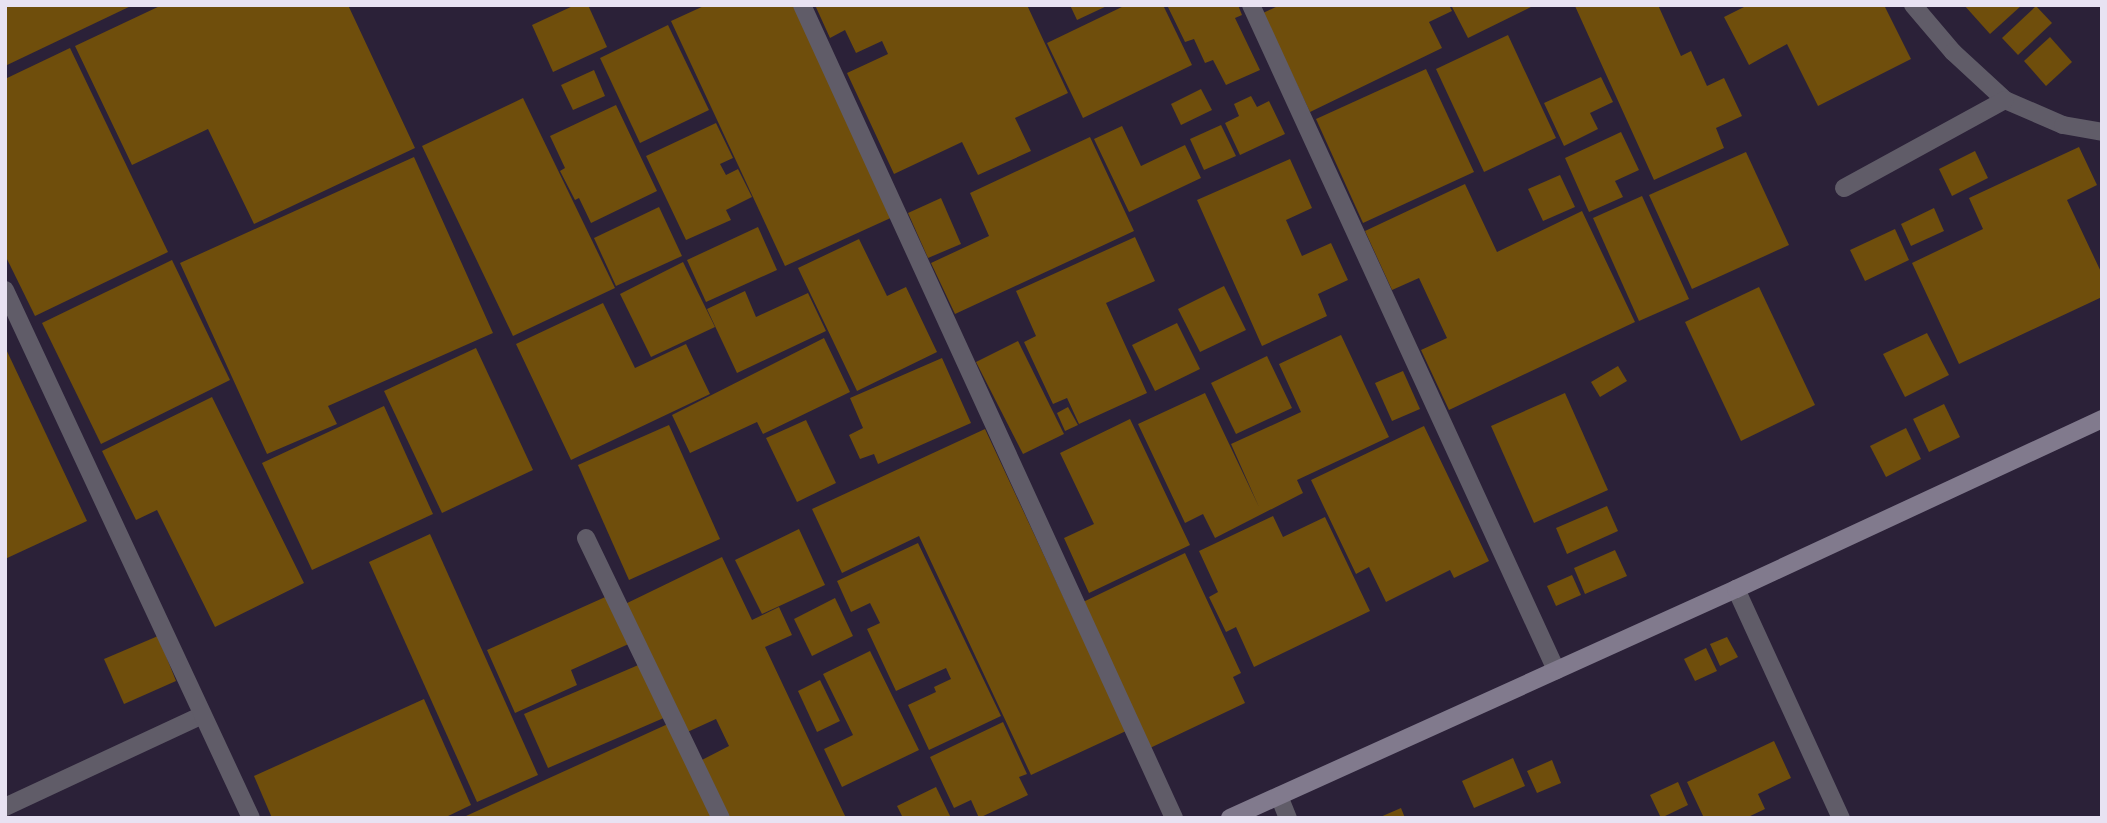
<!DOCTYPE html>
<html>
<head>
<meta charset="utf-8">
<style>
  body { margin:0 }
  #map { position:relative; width:2107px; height:823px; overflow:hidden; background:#2b2138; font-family:"DM Sans",sans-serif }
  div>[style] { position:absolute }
  .building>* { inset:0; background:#6f4e0c }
  .lane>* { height:18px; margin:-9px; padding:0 9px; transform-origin:9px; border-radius:9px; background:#605c68 }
  .street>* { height:18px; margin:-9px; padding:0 9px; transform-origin:9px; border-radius:9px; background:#605c68 }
  .secondary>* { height:18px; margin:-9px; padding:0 9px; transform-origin:9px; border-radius:9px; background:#817a8d }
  span { translate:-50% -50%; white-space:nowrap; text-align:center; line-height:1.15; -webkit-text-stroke:5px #21182e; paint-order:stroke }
  .frame { position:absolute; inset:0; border:7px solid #e8e2f2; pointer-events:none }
</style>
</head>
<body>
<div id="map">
  <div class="building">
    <div style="clip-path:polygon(5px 5px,133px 5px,5px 66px)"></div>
    <div style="clip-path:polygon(162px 5px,348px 5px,415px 148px,254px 224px,208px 129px,132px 165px,75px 46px)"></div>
    <div style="clip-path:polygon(575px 5px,588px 5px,607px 47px,553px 72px,532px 25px)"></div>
    <div style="clip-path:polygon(706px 5px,798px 5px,895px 216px,785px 266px,671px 21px)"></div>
    <div style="clip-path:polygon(815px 5px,1027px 5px,1068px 93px,1015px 118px,1031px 151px,978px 175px,962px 142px,894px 174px,847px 73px,888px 54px,882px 41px,856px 53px,845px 30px,830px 38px)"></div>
    <div style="clip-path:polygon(1070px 5px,1109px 5px,1077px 20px)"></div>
    <div style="clip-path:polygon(1126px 5px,1163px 5px,1192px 65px,1083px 118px,1047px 43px)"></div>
    <div style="clip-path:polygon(1167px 5px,1238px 5px,1242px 15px,1235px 18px,1260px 70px,1226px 85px,1213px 60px,1205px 63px,1194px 39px,1185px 42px)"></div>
    <div style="clip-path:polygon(1280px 5px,1449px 5px,1452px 11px,1429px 22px,1442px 48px,1310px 112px,1263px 13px)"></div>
    <div style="clip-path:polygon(1451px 5px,1535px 5px,1468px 38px)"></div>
    <div style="clip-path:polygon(1658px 5px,1681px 56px,1691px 51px,1707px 86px,1724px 78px,1742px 116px,1716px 128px,1724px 148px,1654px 180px,1575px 6px)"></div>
    <div style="clip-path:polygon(1748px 5px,1884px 5px,1911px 59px,1818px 106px,1787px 44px,1749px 65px,1724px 17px)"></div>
    <div style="clip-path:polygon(1964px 5px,2022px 5px,1990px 34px)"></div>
    <div style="clip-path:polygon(2036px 6px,2052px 23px,2018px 55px,2002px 38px)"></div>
    <div style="clip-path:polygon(668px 25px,709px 110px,640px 143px,600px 58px)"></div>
    <div style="clip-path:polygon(1508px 35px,1556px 138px,1484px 172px,1436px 69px)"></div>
    <div style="clip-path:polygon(2050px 37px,2072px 62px,2046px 86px,2024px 61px)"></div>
    <div style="clip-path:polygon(70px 48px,168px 252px,35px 316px,5px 255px,5px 79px)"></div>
    <div style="clip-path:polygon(1426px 69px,1474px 172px,1363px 223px,1316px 119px)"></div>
    <div style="clip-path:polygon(594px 70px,605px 96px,573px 110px,561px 85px)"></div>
    <div style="clip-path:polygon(1601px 77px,1613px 102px,1590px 113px,1598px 129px,1564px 146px,1544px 103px)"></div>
    <div style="clip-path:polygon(1201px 89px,1212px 110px,1181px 125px,1171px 104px)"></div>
    <div style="clip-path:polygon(1251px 96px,1257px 107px,1269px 101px,1285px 134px,1240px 155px,1225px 123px,1239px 116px,1234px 104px)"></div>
    <div style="clip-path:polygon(523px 98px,615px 288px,513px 336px,422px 146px)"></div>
    <div style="clip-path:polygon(616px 105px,657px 191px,591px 223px,579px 198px,575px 200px,560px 171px,565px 168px,550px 136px)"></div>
    <div style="clip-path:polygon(716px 123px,733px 158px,720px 164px,726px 175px,738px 169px,752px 197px,726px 210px,731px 220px,686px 240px,646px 156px)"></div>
    <div style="clip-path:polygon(1221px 125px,1236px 156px,1204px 170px,1190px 139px)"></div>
    <div style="clip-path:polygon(1122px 126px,1141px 166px,1185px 145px,1201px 178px,1129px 212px,1094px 139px)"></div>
    <div style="clip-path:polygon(1621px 132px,1639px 170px,1615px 181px,1623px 197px,1589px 212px,1565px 158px)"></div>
    <div style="clip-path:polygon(1090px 137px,1134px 231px,955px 314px,931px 263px,989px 236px,970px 193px)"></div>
    <div style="clip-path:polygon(2079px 147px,2097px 185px,2067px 200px,2102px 274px,2102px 297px,1959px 364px,1912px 263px,1983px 229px,1969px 198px)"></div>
    <div style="clip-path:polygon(1975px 151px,1988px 178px,1952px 196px,1939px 169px)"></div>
    <div style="clip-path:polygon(1746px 152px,1789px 245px,1692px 289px,1649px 195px)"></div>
    <div style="clip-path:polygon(414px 157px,493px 333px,328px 406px,337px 424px,267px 454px,180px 263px)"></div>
    <div style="clip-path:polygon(1290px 159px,1312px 208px,1286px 220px,1302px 256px,1331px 243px,1348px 280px,1318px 294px,1327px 316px,1262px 346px,1197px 200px)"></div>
    <div style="clip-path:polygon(1560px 175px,1575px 207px,1543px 221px,1528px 189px)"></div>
    <div style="clip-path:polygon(1465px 184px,1497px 252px,1582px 211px,1635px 322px,1449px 410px,1421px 350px,1447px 338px,1419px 278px,1392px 290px,1365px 231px)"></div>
    <div style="clip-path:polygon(1642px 196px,1689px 299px,1639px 321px,1593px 218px)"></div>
    <div style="clip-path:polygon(941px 198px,961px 244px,928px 258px,908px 213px)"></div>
    <div style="clip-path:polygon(659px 207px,682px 256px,616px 286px,594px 238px)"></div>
    <div style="clip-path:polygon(1934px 208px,1944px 231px,1911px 246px,1901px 224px)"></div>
    <div style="clip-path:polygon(758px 227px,777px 270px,706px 302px,687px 260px)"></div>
    <div style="clip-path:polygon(1895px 229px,1909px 260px,1865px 281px,1850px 250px)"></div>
    <div style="clip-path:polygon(1135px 237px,1155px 281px,1106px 303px,1147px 393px,1079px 424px,1067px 398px,1053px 404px,1024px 342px,1036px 336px,1016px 291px)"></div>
    <div style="clip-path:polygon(859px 239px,887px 296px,906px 287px,937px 352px,857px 391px,798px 268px)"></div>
    <div style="clip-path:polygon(172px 260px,230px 380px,101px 444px,42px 323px)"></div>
    <div style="clip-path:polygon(683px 262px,715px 327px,651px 357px,620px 294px)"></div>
    <div style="clip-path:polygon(1224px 286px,1246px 330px,1200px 352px,1178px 309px)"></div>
    <div style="clip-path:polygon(1759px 287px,1815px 405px,1741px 441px,1685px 322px)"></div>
    <div style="clip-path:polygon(745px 291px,756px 317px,808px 293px,826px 331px,737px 373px,707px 309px)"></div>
    <div style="clip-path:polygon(603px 303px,635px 368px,686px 344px,710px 394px,571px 460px,516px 344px)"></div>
    <div style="clip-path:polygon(1177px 323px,1200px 369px,1155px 391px,1132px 345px)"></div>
    <div style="clip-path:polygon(1927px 333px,1949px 375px,1905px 397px,1883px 354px)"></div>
    <div style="clip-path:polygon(1341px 335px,1389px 437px,1297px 480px,1303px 493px,1215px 538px,1203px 514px,1185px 523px,1138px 424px,1205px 393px,1259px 507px,1231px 444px,1301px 412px,1279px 364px)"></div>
    <div style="clip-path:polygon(824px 338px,850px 392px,763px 434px,757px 422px,690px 453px,672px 415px)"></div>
    <div style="clip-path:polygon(1018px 341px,1064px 434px,1023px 454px,976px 362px)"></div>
    <div style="clip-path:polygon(5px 347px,87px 521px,5px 559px)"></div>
    <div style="clip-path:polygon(476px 348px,533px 470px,442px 513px,384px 391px)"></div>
    <div style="clip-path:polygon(1267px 356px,1292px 408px,1236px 434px,1211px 383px)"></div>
    <div style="clip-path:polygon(942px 358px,971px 423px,878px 464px,874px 454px,860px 459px,849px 435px,863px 428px,850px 398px)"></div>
    <div style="clip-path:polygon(1618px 366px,1627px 381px,1600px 397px,1591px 382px)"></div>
    <div style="clip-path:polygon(1403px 371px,1420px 409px,1392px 421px,1375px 383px)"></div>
    <div style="clip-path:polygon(1565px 393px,1608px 490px,1534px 523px,1491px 426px)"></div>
    <div style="clip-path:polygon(212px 397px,304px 583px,215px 627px,157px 510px,136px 520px,102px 451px)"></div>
    <div style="clip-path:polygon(1944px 404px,1960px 437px,1929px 452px,1913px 419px)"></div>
    <div style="clip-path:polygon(384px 406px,433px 514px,312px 570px,262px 463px)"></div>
    <div style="clip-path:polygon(1068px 407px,1078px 425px,1065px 431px,1057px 413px)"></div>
    <div style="clip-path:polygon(1130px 419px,1190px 545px,1089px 593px,1064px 538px,1094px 524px,1060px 453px)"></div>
    <div style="clip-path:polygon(806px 420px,836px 483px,797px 502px,766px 438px)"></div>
    <div style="clip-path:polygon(669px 425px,720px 539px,629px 580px,578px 465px)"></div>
    <div style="clip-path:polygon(1424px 426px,1489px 561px,1454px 578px,1450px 570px,1386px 602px,1369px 567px,1356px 574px,1311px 480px)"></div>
    <div style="clip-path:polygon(1906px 428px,1921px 459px,1886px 477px,1870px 446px)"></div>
    <div style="clip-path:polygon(985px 429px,1126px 731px,1031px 775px,919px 536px,842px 573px,812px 509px)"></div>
    <div style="clip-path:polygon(1607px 506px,1618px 531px,1567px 554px,1556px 528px)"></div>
    <div style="clip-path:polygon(1273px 516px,1283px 537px,1325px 517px,1370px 611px,1254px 667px,1236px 627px,1226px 632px,1209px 597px,1218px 592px,1199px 551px)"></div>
    <div style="clip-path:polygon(799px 529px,825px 585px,762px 614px,735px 560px)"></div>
    <div style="clip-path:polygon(430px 534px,538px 775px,477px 802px,369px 562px)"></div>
    <div style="clip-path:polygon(918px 543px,1001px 716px,929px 750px,908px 705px,936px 692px,934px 687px,951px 679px,946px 668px,896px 691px,867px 629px,880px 623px,870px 603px,851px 612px,837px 581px)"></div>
    <div style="clip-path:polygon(1615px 550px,1627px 576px,1585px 594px,1574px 568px)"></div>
    <div style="clip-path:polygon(1185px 553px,1241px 673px,1233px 677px,1245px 703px,1150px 748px,1081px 603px)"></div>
    <div style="clip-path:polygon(722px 557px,752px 620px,779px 607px,792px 635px,765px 647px,846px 818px,725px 818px,698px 762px,729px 746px,716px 719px,683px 734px,621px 606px)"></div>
    <div style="clip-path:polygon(1572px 575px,1581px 595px,1556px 606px,1547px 586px)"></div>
    <div style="clip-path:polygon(612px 594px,633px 642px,571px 670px,577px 685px,515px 713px,487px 650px)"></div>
    <div style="clip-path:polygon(835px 598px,853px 636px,812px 656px,794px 619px)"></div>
    <div style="clip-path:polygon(158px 636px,176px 681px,124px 704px,104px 659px)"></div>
    <div style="clip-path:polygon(1727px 637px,1738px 657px,1720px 666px,1710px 644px)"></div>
    <div style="clip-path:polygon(1706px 648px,1717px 671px,1695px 681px,1684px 659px)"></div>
    <div style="clip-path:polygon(870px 651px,919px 750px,842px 787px,824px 749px,853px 735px,823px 674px)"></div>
    <div style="clip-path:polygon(643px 663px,666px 717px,548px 768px,524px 714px)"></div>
    <div style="clip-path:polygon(820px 680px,840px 721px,817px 732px,798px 691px)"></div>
    <div style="clip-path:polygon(424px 699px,471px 805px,444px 818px,272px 818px,254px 776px)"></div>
    <div style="clip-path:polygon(1003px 722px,1027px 774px,1019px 777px,1028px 795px,979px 818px,971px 800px,954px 808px,930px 757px)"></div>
    <div style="clip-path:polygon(670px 723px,713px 818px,466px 816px)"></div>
    <div style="clip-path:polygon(1774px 741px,1791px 778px,1758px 794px,1765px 809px,1746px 818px,1704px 818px,1687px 782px)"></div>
    <div style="clip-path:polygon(1513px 758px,1525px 786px,1474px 808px,1462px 781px)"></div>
    <div style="clip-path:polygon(1552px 760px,1561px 783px,1537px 793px,1527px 771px)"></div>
    <div style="clip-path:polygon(1678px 782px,1688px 805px,1661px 818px,1650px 795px)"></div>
    <div style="clip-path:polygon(936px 787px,951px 818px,903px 818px,897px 806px)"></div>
    <div style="clip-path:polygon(1401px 808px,1405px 818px,1378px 818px)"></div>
  </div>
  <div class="lane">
    <div style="left:1913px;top:5px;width:62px;rotate:49.6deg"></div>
    <div style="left:1953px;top:52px;width:71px;rotate:42.7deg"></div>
    <div style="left:2005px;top:100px;width:63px;rotate:23.3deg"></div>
    <div style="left:2063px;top:125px;width:40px;rotate:10deg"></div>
    <div style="left:1844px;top:188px;width:183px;rotate:-28.7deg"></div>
    <div style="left:5px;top:807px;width:217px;rotate:-25deg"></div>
  </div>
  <div class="street">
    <div style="left:802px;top:5px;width:894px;rotate:65.41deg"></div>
    <div style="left:1251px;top:5px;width:732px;rotate:65.36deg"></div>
    <div style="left:5px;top:290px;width:582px;rotate:65.02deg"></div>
    <div style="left:586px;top:538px;width:311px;rotate:64.3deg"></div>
    <div style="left:1736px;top:589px;width:252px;rotate:65.4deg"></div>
    <div style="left:1279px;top:796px;width:24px;rotate:68deg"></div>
  </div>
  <div class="secondary">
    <div style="left:1230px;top:818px;width:555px;rotate:-24.35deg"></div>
    <div style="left:1736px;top:589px;width:404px;rotate:-24.9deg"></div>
  </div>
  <div class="frame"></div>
</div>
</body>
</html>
